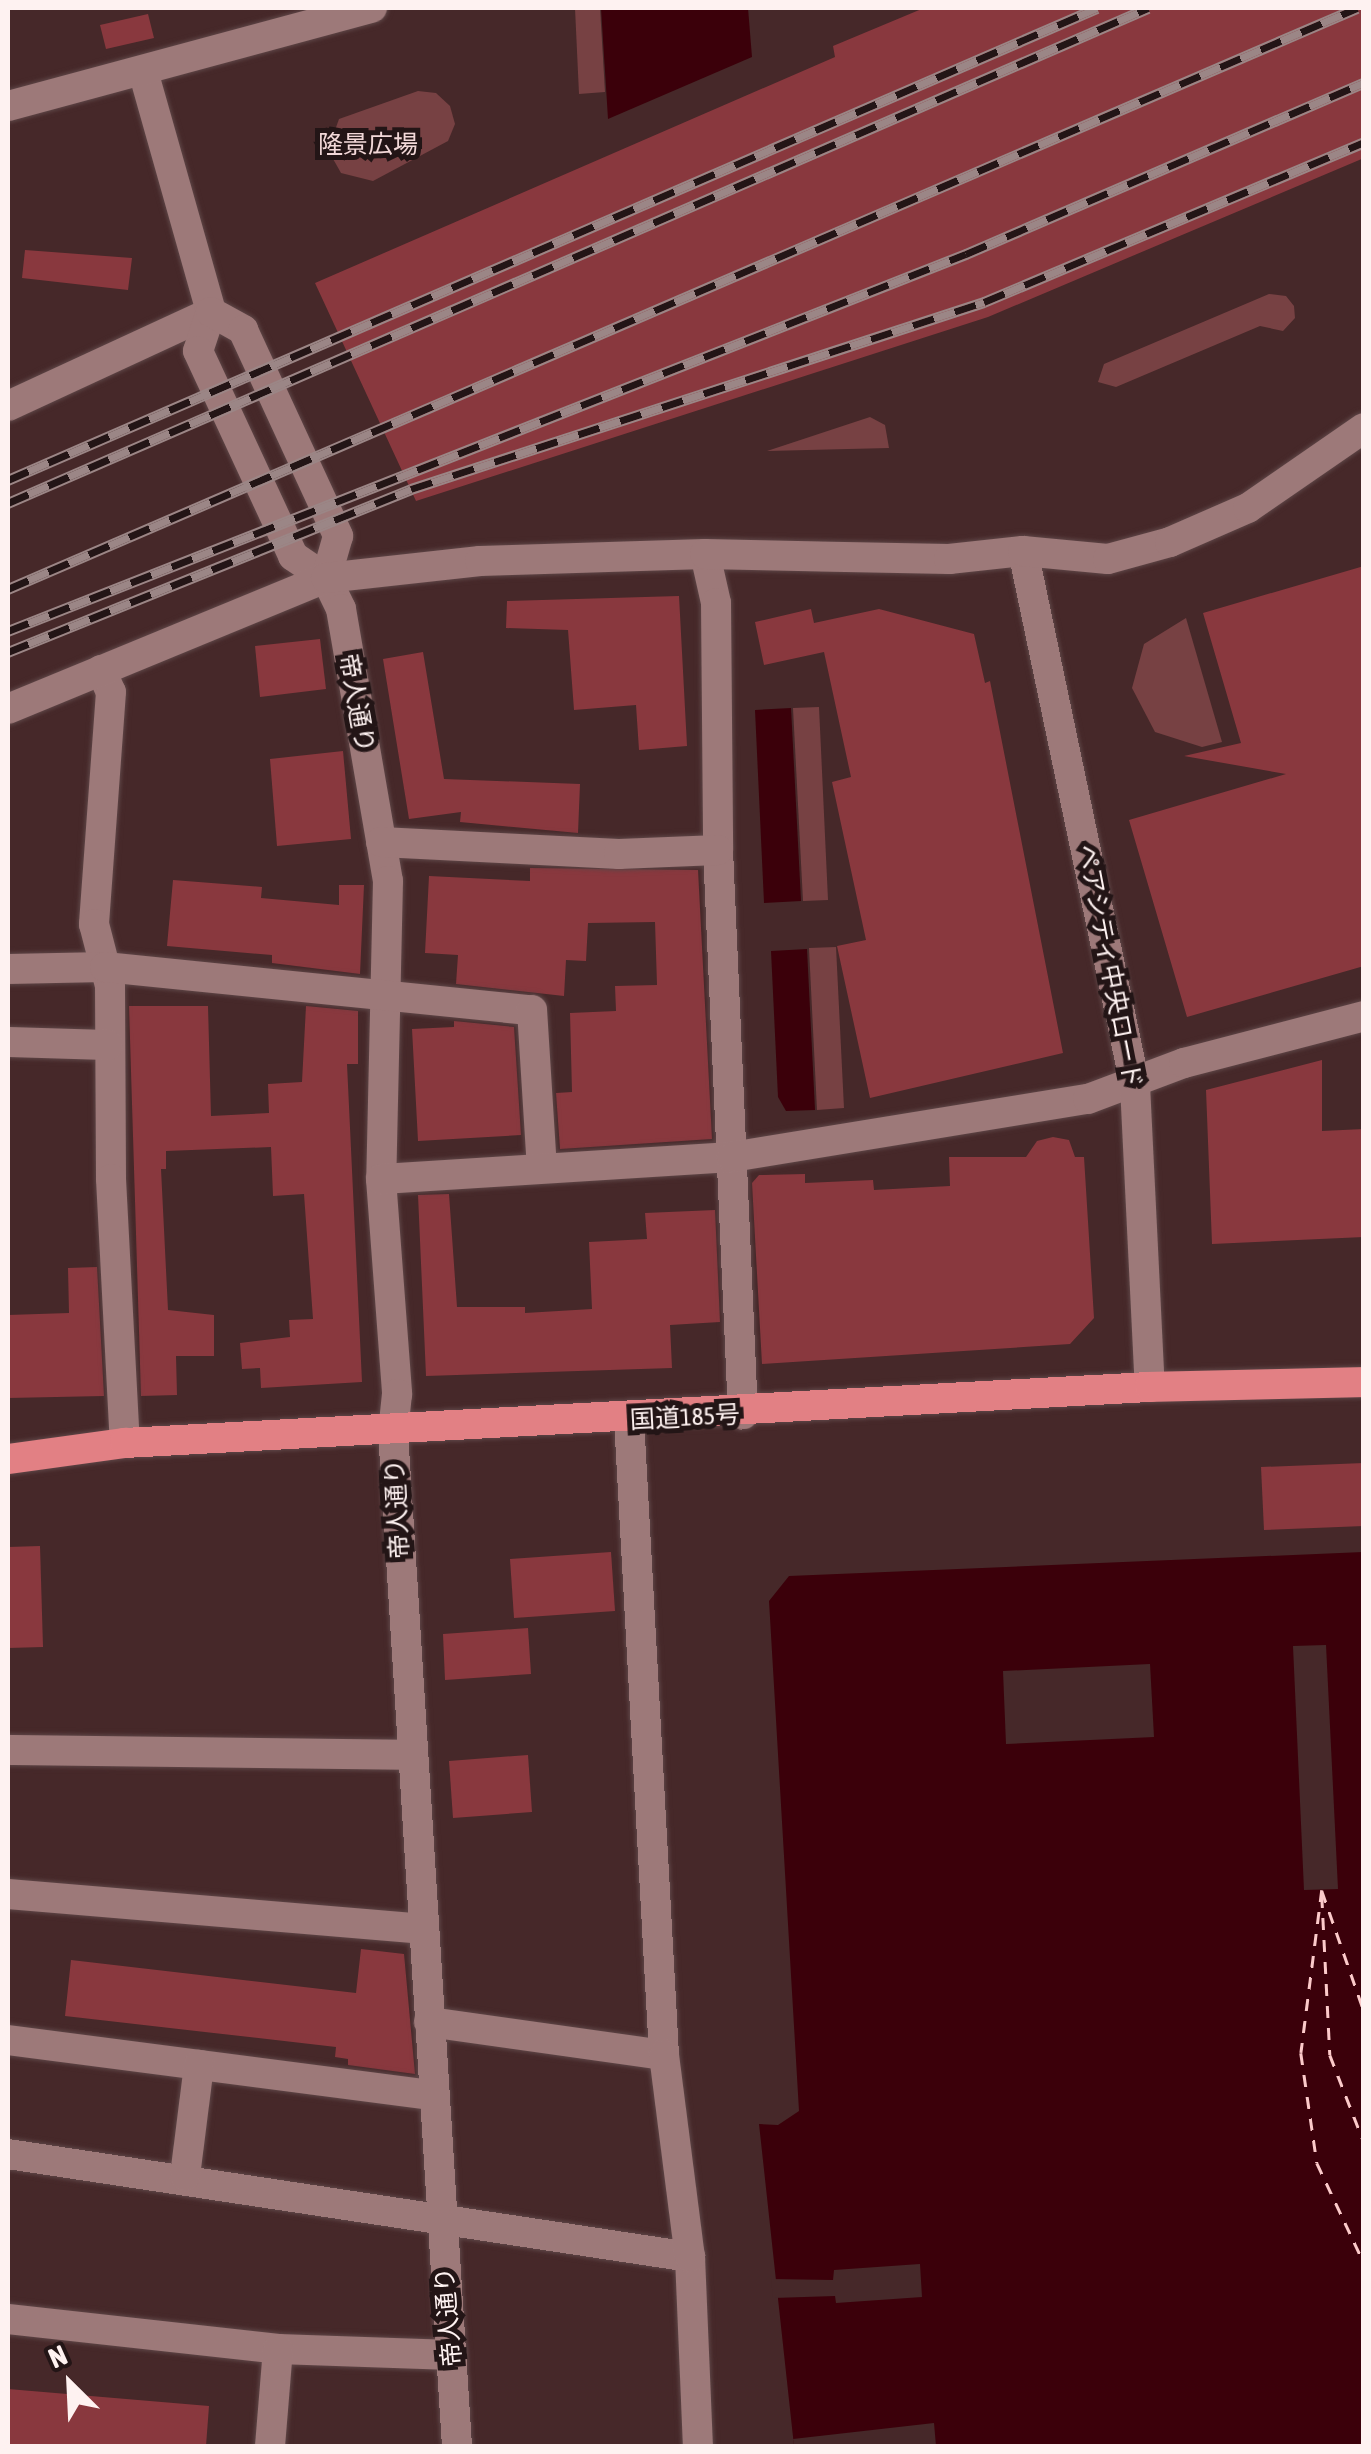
<!DOCTYPE html>
<html>
<head>
<meta charset="utf-8">
<style>
  body { margin:0 }
  #map { position:relative; width:1371px; height:2454px; overflow:hidden; background:#462829; font-family:"Asap Condensed","Noto Sans JP",sans-serif }
  div>[style] { position:absolute }
  .green>* { inset:0; background:#774143 }
  .water>* { inset:0; background:#3b000a }
  .pier>* { inset:0; background:#462829 }
  .ferry>* { height:2.5px; margin-top:-1.25px; transform-origin:0; background:repeating-linear-gradient(90deg,#fccaca 0 12px,transparent 0 22px) }
  .building>* { inset:0; background:#89383e }
  .roads { filter:drop-shadow(0 0 2px #5e4647) drop-shadow(0 0 2px #5e4647) }
  .minor>* { height:30px; margin:-15px; padding:0 15px; transform-origin:15px; border-radius:15px; background:#9d7979 }
  .tertiary>* { height:30px; margin:-15px; padding:0 15px; transform-origin:15px; border-radius:15px; background:#9d7979 }
  .trunk>* { height:30px; margin:-15px; padding:0 15px; transform-origin:15px; border-radius:15px; background:#e28084 }
  .rail>* { height:11px; margin-top:-5.5px; transform-origin:0; background:repeating-linear-gradient(90deg,#231516 0 22px,#9b8686 0 44px); box-sizing:border-box; border-block:2px solid #9b8686 }
  span { translate:-50% -50%; white-space:nowrap; text-align:center; line-height:1.15; -webkit-text-stroke:10px #231516; paint-order:stroke }
  .park-label { font-size:25px; color:#f2d8d8 }
  .street-label { font-size:25px; color:#fef2f1 }
  .frame { position:absolute; inset:0; border:10px solid #fef2f1; pointer-events:none }
  .north { position:absolute; left:20px; top:2334px; width:100px; height:100px; -webkit-text-stroke:8px #231516; paint-order:stroke; rotate:336deg; font-size:28px; font-weight:700; line-height:40px; text-align:center; color:#fef2f1 }
  .north::after { content:''; display:block; margin:auto; width:35px; height:45px; background:#fef2f1; clip-path:polygon(50% 0,100% 100%,50% 72%,0 100%) }
</style>
</head>
<body>
<div id="map">
  <div class="green">
    <div style="clip-path:polygon(575px 8px,600px 8px,605px 92px,579px 94px)"></div>
    <div style="clip-path:polygon(418px 91px,436px 93px,450px 106px,455px 124px,448px 141px,373px 181px,341px 173px,328px 150px,339px 119px)"></div>
    <div style="clip-path:polygon(1269px 294px,1286px 296px,1294px 306px,1295px 318px,1283px 331px,1260px 326px,1116px 387px,1098px 382px,1104px 364px)"></div>
    <div style="clip-path:polygon(870px 417px,885px 425px,889px 448px,767px 451px)"></div>
    <div style="clip-path:polygon(1186px 618px,1222px 742px,1202px 747px,1155px 732px,1132px 688px,1144px 644px)"></div>
    <div style="clip-path:polygon(819px 707px,828px 900px,803px 901px,793px 708px)"></div>
    <div style="clip-path:polygon(836px 947px,844px 1108px,817px 1110px,809px 948px)"></div>
  </div>
  <div class="water">
    <div style="clip-path:polygon(601px 8px,748px 8px,752px 57px,608px 119px)"></div>
    <div style="clip-path:polygon(791px 708px,801px 901px,764px 903px,755px 710px)"></div>
    <div style="clip-path:polygon(807px 949px,815px 1110px,786px 1111px,778px 1097px,771px 951px)"></div>
    <div style="clip-path:polygon(1363px 1552px,1363px 2446px,794px 2446px,759px 2124px,778px 2125px,799px 2111px,769px 1601px,789px 1576px)"></div>
  </div>
  <div class="pier">
    <div style="clip-path:polygon(1326px 1645px,1338px 1889px,1304px 1890px,1293px 1646px)"></div>
    <div style="clip-path:polygon(1150px 1664px,1154px 1737px,1006px 1744px,1003px 1671px)"></div>
    <div style="clip-path:polygon(920px 2264px,922px 2297px,836px 2303px,835px 2296px,773px 2298px,771px 2279px,833px 2280px,834px 2270px)"></div>
    <div style="clip-path:polygon(934px 2423px,936px 2446px,794px 2446px,793px 2439px)"></div>
  </div>
  <div class="ferry">
    <div style="left:1322px;top:1890px;width:164px;rotate:97.3deg"></div>
    <div style="left:1301px;top:2053px;width:111px;rotate:81.7deg"></div>
    <div style="left:1317px;top:2163px;width:110px;rotate:64.8deg"></div>
    <div style="left:1322px;top:1891px;width:127px;rotate:70.7deg"></div>
    <div style="left:1322px;top:1896px;width:159px;rotate:87.1deg"></div>
    <div style="left:1330px;top:2055px;width:93px;rotate:68.7deg"></div>
  </div>
  <div class="building">
    <div style="clip-path:polygon(924px 8px,1364px 8px,1364px 158px,988px 317px,416px 501px,315px 283px,835px 57px,833px 46px)"></div>
    <div style="clip-path:polygon(148px 14px,154px 38px,106px 49px,100px 25px)"></div>
    <div style="clip-path:polygon(25px 250px,132px 258px,128px 290px,22px 278px)"></div>
    <div style="clip-path:polygon(1364px 566px,1364px 966px,1187px 1017px,1129px 820px,1286px 774px,1184px 756px,1241px 743px,1203px 613px)"></div>
    <div style="clip-path:polygon(679px 596px,687px 746px,639px 750px,636px 705px,574px 710px,568px 630px,506px 628px,507px 601px)"></div>
    <div style="clip-path:polygon(811px 609px,814px 623px,879px 609px,974px 634px,985px 683px,990px 681px,1063px 1053px,870px 1098px,837px 946px,866px 940px,832px 782px,851px 777px,824px 652px,764px 665px,755px 622px)"></div>
    <div style="clip-path:polygon(320px 639px,326px 689px,260px 697px,255px 646px)"></div>
    <div style="clip-path:polygon(423px 652px,444px 779px,580px 784px,578px 833px,460px 822px,461px 812px,409px 819px,383px 659px)"></div>
    <div style="clip-path:polygon(343px 751px,351px 839px,277px 846px,270px 759px)"></div>
    <div style="clip-path:polygon(530px 868px,698px 870px,712px 1139px,560px 1149px,556px 1093px,572px 1092px,570px 1013px,616px 1011px,615px 986px,657px 985px,655px 922px,588px 923px,586px 961px,566px 960px,564px 996px,456px 984px,458px 955px,425px 953px,429px 876px,530px 881px)"></div>
    <div style="clip-path:polygon(173px 880px,262px 887px,261px 898px,339px 905px,339px 885px,364px 885px,360px 974px,272px 963px,272px 955px,167px 946px)"></div>
    <div style="clip-path:polygon(129px 1006px,208px 1006px,211px 1116px,269px 1113px,268px 1084px,302px 1082px,306px 1006px,358px 1011px,358px 1064px,347px 1064px,362px 1382px,261px 1388px,260px 1368px,242px 1369px,240px 1343px,290px 1337px,289px 1320px,313px 1319px,304px 1194px,273px 1196px,271px 1147px,166px 1151px,166px 1169px,161px 1169px,168px 1310px,214px 1315px,214px 1356px,176px 1356px,177px 1395px,141px 1396px)"></div>
    <div style="clip-path:polygon(454px 1021px,514px 1027px,521px 1135px,418px 1141px,412px 1029px,454px 1027px)"></div>
    <div style="clip-path:polygon(1322px 1060px,1322px 1131px,1364px 1129px,1364px 1237px,1212px 1244px,1206px 1090px)"></div>
    <div style="clip-path:polygon(1053px 1137px,1069px 1140px,1075px 1157px,1084px 1157px,1094px 1318px,1070px 1344px,762px 1364px,752px 1183px,759px 1175px,805px 1174px,805px 1183px,873px 1180px,874px 1190px,950px 1186px,949px 1157px,1026px 1157px,1037px 1141px)"></div>
    <div style="clip-path:polygon(449px 1194px,457px 1307px,525px 1307px,525px 1313px,592px 1309px,589px 1242px,647px 1239px,645px 1213px,715px 1210px,720px 1322px,670px 1325px,672px 1368px,426px 1376px,418px 1195px)"></div>
    <div style="clip-path:polygon(97px 1267px,104px 1396px,8px 1398px,8px 1315px,69px 1313px,68px 1268px)"></div>
    <div style="clip-path:polygon(1364px 1463px,1364px 1526px,1264px 1530px,1261px 1467px)"></div>
    <div style="clip-path:polygon(40px 1546px,43px 1647px,8px 1648px,8px 1547px)"></div>
    <div style="clip-path:polygon(611px 1552px,615px 1611px,514px 1618px,510px 1559px)"></div>
    <div style="clip-path:polygon(528px 1628px,531px 1674px,445px 1680px,443px 1634px)"></div>
    <div style="clip-path:polygon(528px 1755px,532px 1812px,453px 1818px,449px 1761px)"></div>
    <div style="clip-path:polygon(361px 1949px,404px 1954px,415px 2074px,348px 2065px,348px 2059px,335px 2057px,336px 2047px,65px 2016px,71px 1960px,356px 1993px)"></div>
    <div style="clip-path:polygon(8px 2389px,209px 2406px,206px 2446px,8px 2446px)"></div>
  </div>
  <div class="roads">
    <div class="minor">
      <div style="left:8px;top:406px;width:224px;rotate:-24.8deg"></div>
      <div style="left:705px;top:554px;width:50px;rotate:77.3deg"></div>
      <div style="left:716px;top:603px;width:247px;rotate:89.5deg"></div>
      <div style="left:718px;top:850px;width:565px;rotate:87.46deg"></div>
      <div style="left:326px;top:578px;width:34px;rotate:64deg"></div>
      <div style="left:341px;top:609px;width:276px;rotate:80.2deg"></div>
      <div style="left:388px;top:881px;width:298px;rotate:91.3deg"></div>
      <div style="left:381px;top:1179px;width:216px;rotate:85.7deg"></div>
      <div style="left:397px;top:1394px;width:38px;rotate:96deg"></div>
      <div style="left:101px;top:670px;width:24px;rotate:66deg"></div>
      <div style="left:111px;top:692px;width:233px;rotate:94.2deg"></div>
      <div style="left:94px;top:924px;width:64px;rotate:75.5deg"></div>
      <div style="left:110px;top:986px;width:193px;rotate:89.7deg"></div>
      <div style="left:111px;top:1179px;width:264px;rotate:87deg"></div>
      <div style="left:381px;top:842px;width:238px;rotate:2.9deg"></div>
      <div style="left:619px;top:854px;width:99px;rotate:-2.3deg"></div>
      <div style="left:8px;top:969px;width:97px;rotate:-1.2deg"></div>
      <div style="left:105px;top:967px;width:429px;rotate:5.8deg"></div>
      <div style="left:532px;top:1010px;width:158px;rotate:86.4deg"></div>
      <div style="left:8px;top:1042px;width:100px;rotate:1.7deg"></div>
      <div style="left:381px;top:1179px;width:352px;rotate:-3.6deg"></div>
      <div style="left:732px;top:1157px;width:361px;rotate:-9.3deg"></div>
      <div style="left:1088px;top:1099px;width:103px;rotate:-20.6deg"></div>
      <div style="left:1184px;top:1063px;width:186px;rotate:-14.6deg"></div>
      <div style="left:8px;top:1750px;width:402px;rotate:0.7deg"></div>
      <div style="left:8px;top:1894px;width:415px;rotate:4.8deg"></div>
      <div style="left:429px;top:2022px;width:237px;rotate:8deg"></div>
      <div style="left:8px;top:2040px;width:426px;rotate:7.4deg"></div>
      <div style="left:8px;top:2154px;width:690px;rotate:8.59deg"></div>
      <div style="left:690px;top:2257px;width:189px;rotate:87.6deg"></div>
      <div style="left:185px;top:2176px;width:112px;rotate:-82.8deg"></div>
      <div style="left:8px;top:2319px;width:272px;rotate:6.3deg"></div>
      <div style="left:278px;top:2349px;width:174px;rotate:2deg"></div>
      <div style="left:270px;top:2446px;width:97px;rotate:-85.3deg"></div>
    </div>
    <div class="tertiary">
      <div style="left:143px;top:71px;width:250px;rotate:74.2deg"></div>
      <div style="left:211px;top:312px;width:41px;rotate:108.4deg"></div>
      <div style="left:198px;top:351px;width:226px;rotate:65.1deg"></div>
      <div style="left:293px;top:556px;width:40px;rotate:34deg"></div>
      <div style="left:8px;top:106px;width:377px;rotate:-15.1deg"></div>
      <div style="left:211px;top:312px;width:37px;rotate:29deg"></div>
      <div style="left:243px;top:330px;width:227px;rotate:65.2deg"></div>
      <div style="left:338px;top:536px;width:44px;rotate:105.9deg"></div>
      <div style="left:1023px;top:551px;width:546px;rotate:78.15deg"></div>
      <div style="left:1135px;top:1085px;width:302px;rotate:87.2deg"></div>
      <div style="left:8px;top:709px;width:344px;rotate:-22.4deg"></div>
      <div style="left:326px;top:578px;width:155px;rotate:-6.3deg"></div>
      <div style="left:480px;top:561px;width:225px;rotate:-1.8deg"></div>
      <div style="left:705px;top:554px;width:244px;rotate:1.2deg"></div>
      <div style="left:949px;top:559px;width:74px;rotate:-6.2deg"></div>
      <div style="left:1023px;top:551px;width:85px;rotate:5.4deg"></div>
      <div style="left:1108px;top:559px;width:64px;rotate:-15.3deg"></div>
      <div style="left:1170px;top:542px;width:85px;rotate:-23.6deg"></div>
      <div style="left:1248px;top:508px;width:141px;rotate:-34.6deg"></div>
      <div style="left:629px;top:1419px;width:637px;rotate:86.85deg"></div>
      <div style="left:664px;top:2055px;width:204px;rotate:82.7deg"></div>
      <div style="left:393px;top:1432px;width:1016px;rotate:86.39deg"></div>
    </div>
    <div class="trunk">
      <div style="left:8px;top:1459px;width:118px;rotate:-7.8deg"></div>
      <div style="left:125px;top:1443px;width:1027px;rotate:-3.13deg"></div>
      <div style="left:1150px;top:1387px;width:214px;rotate:-1.3deg"></div>
    </div>
  </div>
  <div class="rail">
    <div style="left:8px;top:480px;width:1187px;rotate:-23.43deg"></div>
    <div style="left:8px;top:503px;width:1243px;rotate:-23.47deg"></div>
    <div style="left:8px;top:589px;width:1469px;rotate:-23.3deg"></div>
    <div style="left:8px;top:631px;width:1030px;rotate:-21.48deg"></div>
    <div style="left:966px;top:254px;width:433px;rotate:-23.3deg"></div>
    <div style="left:8px;top:652px;width:435px;rotate:-22deg"></div>
    <div style="left:411px;top:489px;width:603px;rotate:-18.07deg"></div>
    <div style="left:984px;top:302px;width:412px;rotate:-22.8deg"></div>
  </div>
  <div class="park-label">
    <span style="left:368px;top:144px">隆景広場</span>
  </div>
  <div class="street-label">
    <span style="left:357px;top:703px;rotate:80deg">帝人通り</span>
    <span style="left:1110px;top:966px;rotate:79deg">ペアシティ中央ロード</span>
    <span style="left:685px;top:1417px;rotate:-3deg">国道185号</span>
    <span style="left:397px;top:1509px;rotate:-93deg">帝人通り</span>
    <span style="left:448px;top:2317px;rotate:-95deg">帝人通り</span>
  </div>
  <div class="frame"></div>
  <div class="north">N</div>
</div>
</body>
</html>
